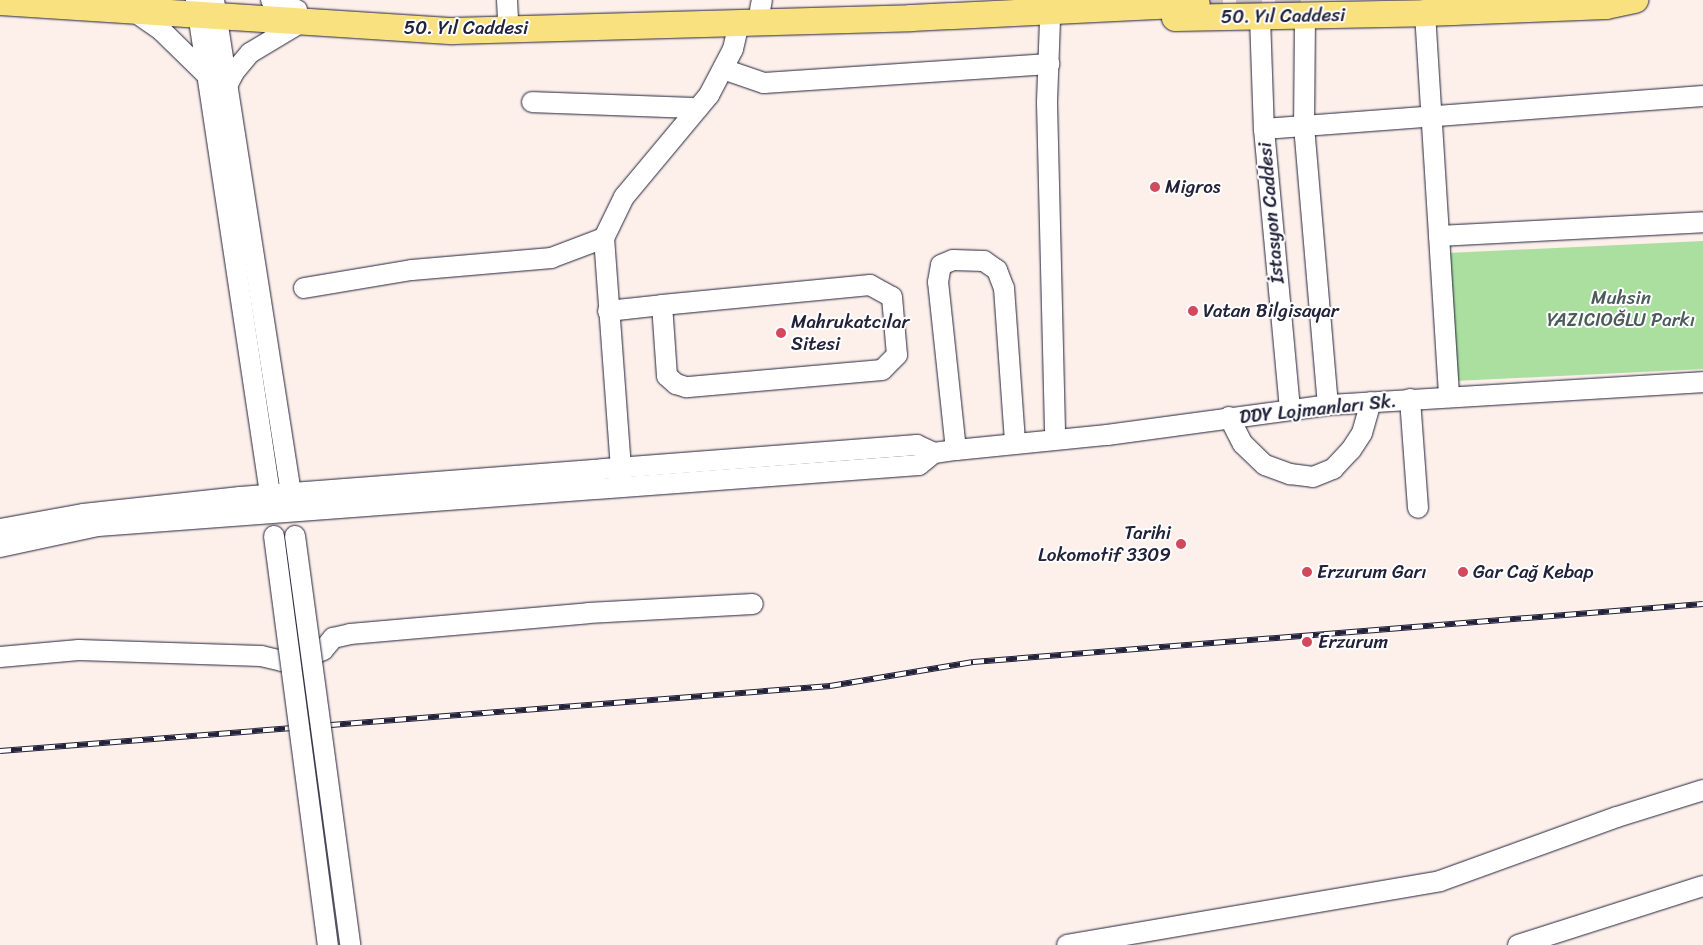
<!DOCTYPE html>
<html>
<head>
<meta charset="utf-8">
<style>
  body { margin:0 }
  #map { position:relative; width:1703px; height:945px; overflow:hidden; background:#fdefea; font-family:Sriracha,sans-serif }
  div>[style] { position:absolute }
  .green>* { inset:0; background:#abdfa0 }
  .major-tunnel>* { height:26px; margin-top:-13px; transform-origin:0; background:repeating-linear-gradient(90deg,#d1c6c7 0 26px,transparent 0 39px) }
  .roads { filter:drop-shadow(0 0 1px #22223b) drop-shadow(0 0 1px #22223b) }
  .minor>* { height:20px; margin:-10px; padding:0 10px; transform-origin:10px; border-radius:10px; background:#fff }
  .major>* { height:26px; margin:-13px; padding:0 13px; transform-origin:13px; border-radius:13px; background:#fae180 }
  .rail>* { height:5.5px; margin-top:-2.75px; transform-origin:0; background:repeating-linear-gradient(90deg,#fff 0 11px,#22223b 0 22px); box-sizing:border-box; border-block:1px solid #22223b }
  .bridges { filter:drop-shadow(0 0 1px #22223b) drop-shadow(0 0 1px #22223b) }
  .minor-bridge>* { height:20px; margin:-10px; padding:0 10px; transform-origin:10px; border-radius:10px; background:#fff }
  .dots>* { width:14px; height:14px; translate:-50% -50%; box-sizing:border-box; border:2px solid #fff; border-radius:50% }
  span { translate:-50% -50%; white-space:nowrap; text-align:center; line-height:1.15; -webkit-text-stroke:4px #fff; paint-order:stroke }
  .street-label { font-size:19px; color:#22223b }
  .poi-label { font-size:19px; color:#22223b }
  .left { translate:0 -50%; text-align:left }
  .right { translate:-100% -50%; text-align:right }
  .park-label { font-size:19px; color:#4b5b59 }
</style>
</head>
<body>
<div id="map">
  <div class="green">
    <div style="clip-path:polygon(1703px 241px,1703px 369px,1455px 381px,1448px 253px)"></div>
  </div>
  <div class="major-tunnel">
    <div style="left:1197px;top:4px;width:114px;rotate:-2deg"></div>
  </div>
  <div class="roads">
    <div class="minor">
      <div style="left:196px;top:0;width:513px;rotate:81.47deg"></div>
      <div style="left:214px;top:0;width:512px;rotate:81.13deg"></div>
      <div style="left:271px;top:0;width:28px;rotate:21deg"></div>
      <div style="left:507px;top:0;width:18px;rotate:87deg"></div>
      <div style="left:760px;top:10px;width:10px;rotate:-79deg"></div>
      <div style="left:135px;top:12px;width:33px;rotate:35deg"></div>
      <div style="left:162px;top:31px;width:63px;rotate:44.4deg"></div>
      <div style="left:1425px;top:13px;width:385px;rotate:86.4deg"></div>
      <div style="left:1305px;top:16px;width:110px;rotate:90.5deg"></div>
      <div style="left:1304px;top:126px;width:280px;rotate:85.1deg"></div>
      <div style="left:1260px;top:17px;width:112px;rotate:88deg"></div>
      <div style="left:1264px;top:129px;width:281px;rotate:84.7deg"></div>
      <div style="left:1050px;top:20px;width:83px;rotate:92.1deg"></div>
      <div style="left:1047px;top:103px;width:335px;rotate:88.6deg"></div>
      <div style="left:723px;top:69px;width:43px;rotate:18.9deg"></div>
      <div style="left:764px;top:83px;width:286px;rotate:-3.8deg"></div>
      <div style="left:228px;top:84px;width:13px;rotate:-63deg"></div>
      <div style="left:234px;top:72px;width:25px;rotate:-50deg"></div>
      <div style="left:250px;top:53px;width:58px;rotate:-31deg"></div>
      <div style="left:532px;top:102px;width:166px;rotate:2.1deg"></div>
      <div style="left:1264px;top:129px;width:440px;rotate:-4.3deg"></div>
      <div style="left:1439px;top:236px;width:264px;rotate:-3deg"></div>
      <div style="left:304px;top:288px;width:109px;rotate:-9.5deg"></div>
      <div style="left:412px;top:270px;width:140px;rotate:-4.9deg"></div>
      <div style="left:551px;top:258px;width:57px;rotate:-20.7deg"></div>
      <div style="left:608px;top:311px;width:54px;rotate:-6.3deg"></div>
      <div style="left:662px;top:305px;width:209px;rotate:-5.5deg"></div>
      <div style="left:870px;top:285px;width:25px;rotate:29deg"></div>
      <div style="left:892px;top:297px;width:58px;rotate:85.1deg"></div>
      <div style="left:897px;top:355px;width:21px;rotate:135deg"></div>
      <div style="left:882px;top:370px;width:197px;rotate:175deg"></div>
      <div style="left:686px;top:387px;width:10px;rotate:-163deg"></div>
      <div style="left:676px;top:384px;width:12px;rotate:-138deg"></div>
      <div style="left:667px;top:376px;width:71px;rotate:-94deg"></div>
      <div style="left:1410px;top:399px;width:109px;rotate:85.8deg"></div>
      <div style="left:1229px;top:417px;width:30px;rotate:63deg"></div>
      <div style="left:1243px;top:444px;width:30px;rotate:44deg"></div>
      <div style="left:1265px;top:465px;width:27px;rotate:20deg"></div>
      <div style="left:1290px;top:474px;width:23px;rotate:7deg"></div>
      <div style="left:1313px;top:477px;width:22px;rotate:-22deg"></div>
      <div style="left:1333px;top:469px;width:26px;rotate:-47deg"></div>
      <div style="left:1351px;top:450px;width:20px;rotate:-57deg"></div>
      <div style="left:1362px;top:433px;width:32px;rotate:-74deg"></div>
      <div style="left:956px;top:450px;width:169px;rotate:-96.1deg"></div>
      <div style="left:938px;top:282px;width:17px;rotate:-80deg"></div>
      <div style="left:941px;top:265px;width:13px;rotate:-23deg"></div>
      <div style="left:953px;top:260px;width:31px;rotate:2deg"></div>
      <div style="left:984px;top:261px;width:16px;rotate:35deg"></div>
      <div style="left:997px;top:270px;width:19px;rotate:69deg"></div>
      <div style="left:1004px;top:288px;width:155px;rotate:85.9deg"></div>
      <div style="left:621px;top:469px;width:232px;rotate:-94.2deg"></div>
      <div style="left:604px;top:238px;width:46px;rotate:-64deg"></div>
      <div style="left:624px;top:197px;width:133px;rotate:-50.2deg"></div>
      <div style="left:709px;top:95px;width:52px;rotate:-62.4deg"></div>
      <div style="left:733px;top:49px;width:27px;rotate:-77deg"></div>
      <div style="left:0;top:529px;width:84px;rotate:-10.2deg"></div>
      <div style="left:83px;top:514px;width:158px;rotate:-6.2deg"></div>
      <div style="left:240px;top:497px;width:679px;rotate:-4.39deg"></div>
      <div style="left:917px;top:445px;width:19px;rotate:25deg"></div>
      <div style="left:0;top:547px;width:100px;rotate:-12.1deg"></div>
      <div style="left:98px;top:526px;width:823px;rotate:-4.25deg"></div>
      <div style="left:919px;top:465px;width:19px;rotate:-39deg"></div>
      <div style="left:934px;top:453px;width:22px;rotate:-8deg"></div>
      <div style="left:956px;top:450px;width:152px;rotate:-5.7deg"></div>
      <div style="left:1107px;top:435px;width:223px;rotate:-7.7deg"></div>
      <div style="left:1328px;top:405px;width:376px;rotate:-3.5deg"></div>
      <div style="left:0;top:657px;width:79px;rotate:-5.1deg"></div>
      <div style="left:79px;top:650px;width:182px;rotate:1.9deg"></div>
      <div style="left:261px;top:656px;width:22px;rotate:13deg"></div>
      <div style="left:282px;top:661px;width:23px;rotate:-7deg"></div>
      <div style="left:305px;top:658px;width:20px;rotate:-24deg"></div>
      <div style="left:323px;top:650px;width:16px;rotate:-50deg"></div>
      <div style="left:333px;top:638px;width:17px;rotate:-13deg"></div>
      <div style="left:350px;top:634px;width:239px;rotate:-5deg"></div>
      <div style="left:588px;top:613px;width:165px;rotate:-3.1deg"></div>
      <div style="left:1067px;top:945px;width:378px;rotate:-9.7deg"></div>
      <div style="left:1440px;top:881px;width:188px;rotate:-19.9deg"></div>
      <div style="left:1617px;top:817px;width:90px;rotate:-17.4deg"></div>
      <div style="left:1518px;top:945px;width:194px;rotate:-17.7deg"></div>
    </div>
    <div class="major">
      <div style="left:0;top:2px;width:454px;rotate:3.7deg"></div>
      <div style="left:453px;top:31px;width:458px;rotate:-1.6deg"></div>
      <div style="left:911px;top:18px;width:286px;rotate:-2.8deg"></div>
      <div style="left:1175px;top:18px;width:250px;rotate:-1.1deg"></div>
      <div style="left:1425px;top:13px;width:181px;rotate:-2.2deg"></div>
      <div style="left:1606px;top:6px;width:30px;rotate:-12deg"></div>
    </div>
  </div>
  <div class="rail">
    <div style="left:0;top:751px;width:833px;rotate:-4.48deg"></div>
    <div style="left:830px;top:686px;width:145px;rotate:-9.5deg"></div>
    <div style="left:973px;top:662px;width:732px;rotate:-4.54deg"></div>
  </div>
  <div class="bridges">
    <div class="minor-bridge">
      <div style="left:274px;top:536px;width:413px;rotate:82.5deg"></div>
      <div style="left:295px;top:536px;width:413px;rotate:82.3deg"></div>
    </div>
  </div>
  <div class="dots">
    <div style="left:1155px;top:187px;background:#d1495b"></div>
    <div style="left:1193px;top:311px;background:#d1495b"></div>
    <div style="left:781px;top:333px;background:#d1495b"></div>
    <div style="left:1181px;top:544px;background:#d1495b"></div>
    <div style="left:1307px;top:572px;background:#d1495b"></div>
    <div style="left:1463px;top:572px;background:#d1495b"></div>
    <div style="left:1307px;top:642px;background:#d1495b"></div>
  </div>
  <div class="street-label">
    <span style="left:1283px;top:16px;rotate:-1deg">50. Yıl Caddesi</span>
    <span style="left:466px;top:28px">50. Yıl Caddesi</span>
    <span style="left:1271px;top:213px;rotate:-95deg">İstasyon Caddesi</span>
    <span style="left:1318px;top:409px;rotate:-6deg">DDY Lojmanları Sk.</span>
  </div>
  <div class="poi-label">
    <span class="left" style="left:1165px;top:187px">Migros</span>
    <span class="left" style="left:1203px;top:311px">Vatan Bilgisayar</span>
    <span class="left" style="left:791px;top:333px">Mahrukatcılar<br>Sitesi</span>
    <span class="right" style="left:1171px;top:544px">Tarihi<br>Lokomotif 3309</span>
    <span class="left" style="left:1317px;top:572px">Erzurum Garı</span>
    <span class="left" style="left:1473px;top:572px">Gar Cağ Kebap</span>
    <span class="left" style="left:1318px;top:642px">Erzurum</span>
  </div>
  <div class="park-label">
    <span style="left:1621px;top:309px">Muhsin<br>YAZICIOĞLU Parkı</span>
  </div>
</div>
</body>
</html>
